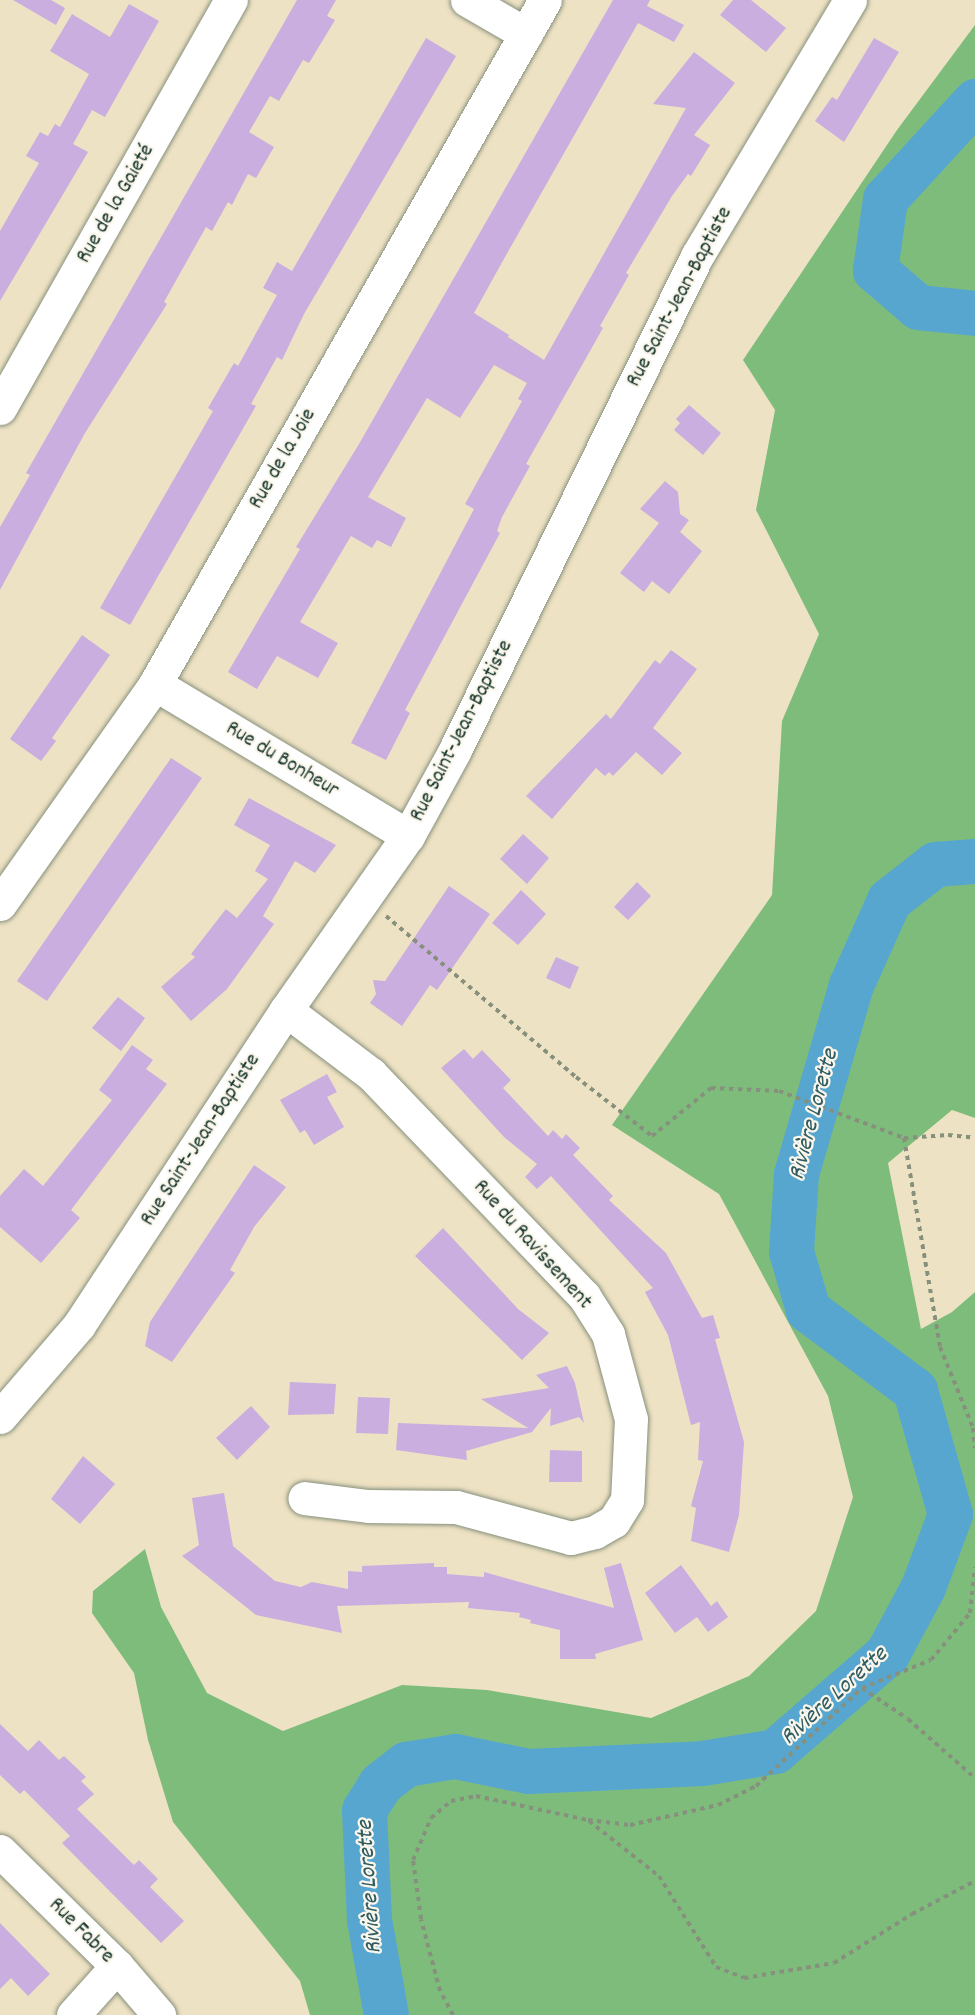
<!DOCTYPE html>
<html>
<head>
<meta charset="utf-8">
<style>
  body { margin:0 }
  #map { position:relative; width:975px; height:2015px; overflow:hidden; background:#eee2c4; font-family:Dekko,sans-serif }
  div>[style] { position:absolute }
  .forest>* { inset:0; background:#7ebc7c }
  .river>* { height:45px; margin:-22.5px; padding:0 22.5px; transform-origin:22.5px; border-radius:22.5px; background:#57a6d0 }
  .building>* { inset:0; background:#c9aedf }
  .path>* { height:4px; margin-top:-2px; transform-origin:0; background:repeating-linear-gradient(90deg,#86907c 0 4.5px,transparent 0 9px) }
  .roads { filter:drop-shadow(0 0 2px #86907c) drop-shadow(0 0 2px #86907c) }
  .minor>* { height:33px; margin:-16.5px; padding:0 16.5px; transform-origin:16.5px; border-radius:16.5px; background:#fff }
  span { translate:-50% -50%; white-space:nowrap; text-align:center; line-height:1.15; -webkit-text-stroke:4.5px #fbf7ec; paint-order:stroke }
  .street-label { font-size:22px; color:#1f3d34 }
  .water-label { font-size:24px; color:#305c63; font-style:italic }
</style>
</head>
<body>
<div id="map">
  <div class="forest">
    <div style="clip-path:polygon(975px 25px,975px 1118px,952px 1110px,888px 1163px,921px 1329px,952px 1312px,975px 1292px,975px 2015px,310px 2015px,300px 1981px,173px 1822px,148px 1740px,134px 1673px,92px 1613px,93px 1591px,145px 1549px,161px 1607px,207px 1693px,283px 1731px,402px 1685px,487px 1690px,651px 1718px,749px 1676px,816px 1611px,853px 1497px,828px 1396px,719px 1194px,612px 1125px,772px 895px,782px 721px,819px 634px,756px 510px,775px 410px,743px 360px,897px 130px)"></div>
  </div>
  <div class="river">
    <div style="left:975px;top:101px;width:133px;rotate:132.6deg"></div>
    <div style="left:885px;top:199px;width:72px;rotate:98deg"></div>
    <div style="left:875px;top:270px;width:57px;rotate:40.7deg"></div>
    <div style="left:918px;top:307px;width:57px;rotate:6deg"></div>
    <div style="left:386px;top:2015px;width:97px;rotate:-100.1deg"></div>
    <div style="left:369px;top:1920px;width:110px;rotate:-92.6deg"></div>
    <div style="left:364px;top:1810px;width:31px;rotate:-58deg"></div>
    <div style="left:380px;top:1784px;width:33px;rotate:-38deg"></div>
    <div style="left:406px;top:1764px;width:50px;rotate:-9.3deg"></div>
    <div style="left:455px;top:1756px;width:75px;rotate:11.6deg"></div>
    <div style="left:528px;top:1771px;width:174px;rotate:-2.6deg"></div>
    <div style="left:702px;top:1763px;width:74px;rotate:-9.3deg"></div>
    <div style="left:775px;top:1751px;width:148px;rotate:-40.9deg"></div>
    <div style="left:887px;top:1654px;width:76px;rotate:-61.8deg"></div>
    <div style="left:923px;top:1587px;width:78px;rotate:-69.7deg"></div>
    <div style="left:950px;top:1514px;width:129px;rotate:-105.8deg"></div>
    <div style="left:915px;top:1390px;width:134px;rotate:-143.2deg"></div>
    <div style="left:808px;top:1310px;width:61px;rotate:-106.1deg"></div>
    <div style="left:791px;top:1251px;width:77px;rotate:-86.3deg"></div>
    <div style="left:796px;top:1174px;width:197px;rotate:-73.8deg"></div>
    <div style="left:851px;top:985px;width:93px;rotate:-65.9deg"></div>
    <div style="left:889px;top:900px;width:58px;rotate:-38deg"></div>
    <div style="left:935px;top:864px;width:40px;rotate:-4.3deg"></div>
  </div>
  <div class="building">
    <div style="clip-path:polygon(13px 0,51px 0,65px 8px,56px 25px)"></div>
    <div style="clip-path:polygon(297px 0,336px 0,327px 16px,335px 20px,309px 63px,303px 60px,279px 101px,270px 96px,249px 132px,274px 147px,256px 178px,248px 174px,232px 205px,228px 202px,212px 231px,206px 227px,164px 302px,167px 304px,85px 433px,0 590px,0 527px,30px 475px,26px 473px)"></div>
    <div style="clip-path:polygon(613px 0,650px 0,647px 6px,684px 25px,674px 42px,638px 23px,505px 257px,474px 313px,509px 335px,508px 337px,544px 360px,686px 108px,653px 104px,694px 52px,735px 83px,694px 135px,710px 145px,691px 176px,688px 174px,672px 196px,626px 273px,629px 275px,600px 326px,603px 328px,526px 464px,530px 466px,502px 517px,497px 531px,500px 533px,405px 710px,410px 713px,386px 760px,351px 743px,474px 509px,465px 504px,522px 401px,518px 399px,527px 383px,494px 365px,460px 418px,427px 398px,368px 497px,406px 518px,391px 547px,377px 540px,372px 548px,351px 536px,300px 622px,338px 643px,318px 678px,277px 656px,257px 689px,228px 672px,300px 549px,296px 547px,359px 444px)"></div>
    <div style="clip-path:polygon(733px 0,751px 0,786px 28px,766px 52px,720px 15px)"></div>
    <div style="clip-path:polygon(129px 4px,159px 21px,105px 117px,92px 110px,73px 144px,88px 152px,0 301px,0 231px,39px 163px,26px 156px,40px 132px,48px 136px,55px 124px,60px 127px,89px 74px,50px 51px,72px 14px,110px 37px)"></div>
    <div style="clip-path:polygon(426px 38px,456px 56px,304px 314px,282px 360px,277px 357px,251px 404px,256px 406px,130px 625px,100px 608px,213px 411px,208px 408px,234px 363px,238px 366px,277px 295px,263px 288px,277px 262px,292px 271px)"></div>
    <div style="clip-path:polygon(874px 38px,899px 52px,844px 142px,815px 121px,832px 97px,837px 100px)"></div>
    <div style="clip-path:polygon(689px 405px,721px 433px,703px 455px,674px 430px,680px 423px,676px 419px)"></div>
    <div style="clip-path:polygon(665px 481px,678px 492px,680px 514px,689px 520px,680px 532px,702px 551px,669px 594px,652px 581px,644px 592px,620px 573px,659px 523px,640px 509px)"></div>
    <div style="clip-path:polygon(82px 635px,110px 655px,52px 738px,56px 741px,41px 761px,10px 739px)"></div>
    <div style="clip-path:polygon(671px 650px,697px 669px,653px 728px,682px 753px,662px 775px,636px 752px,613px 776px,609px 772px,605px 776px,596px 768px,552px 819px,526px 796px,606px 714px,611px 719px,655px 660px,660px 664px)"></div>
    <div style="clip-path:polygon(171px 758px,202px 778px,47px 1001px,17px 981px)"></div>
    <div style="clip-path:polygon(249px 798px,336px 845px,315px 873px,295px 861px,263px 916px,274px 924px,227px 989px,191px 1021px,161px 987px,195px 957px,191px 954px,226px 909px,237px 918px,268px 879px,255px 871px,270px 845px,234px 825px)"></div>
    <div style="clip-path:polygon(523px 834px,549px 858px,527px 884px,500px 859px)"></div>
    <div style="clip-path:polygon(637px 882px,651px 896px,628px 920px,614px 907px)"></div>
    <div style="clip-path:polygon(449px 886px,490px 914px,437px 990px,430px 985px,402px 1026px,370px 1003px,376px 994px,373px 980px,385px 981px)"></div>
    <div style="clip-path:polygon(521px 890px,546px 914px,518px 945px,492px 923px)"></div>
    <div style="clip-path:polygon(556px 957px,579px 967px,570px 989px,546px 978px)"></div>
    <div style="clip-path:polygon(118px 997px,145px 1018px,121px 1051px,92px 1028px)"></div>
    <div style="clip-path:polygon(132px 1045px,153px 1060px,146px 1069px,167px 1084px,71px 1210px,80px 1218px,41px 1263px,0 1227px,0 1196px,24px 1169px,43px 1186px,112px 1100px,99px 1090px)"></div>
    <div style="clip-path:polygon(464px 1049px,473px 1059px,482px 1050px,511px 1080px,503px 1088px,548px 1136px,553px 1130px,562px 1139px,566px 1134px,580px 1148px,573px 1155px,613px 1196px,609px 1200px,666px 1253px,702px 1318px,713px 1315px,720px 1338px,715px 1339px,744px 1442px,739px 1515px,729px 1552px,691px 1541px,696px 1508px,691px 1506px,703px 1461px,698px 1460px,700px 1422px,691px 1425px,668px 1335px,645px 1292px,653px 1288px,551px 1176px,537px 1189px,525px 1177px,537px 1164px,504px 1137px,441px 1068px)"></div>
    <div style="clip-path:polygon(327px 1074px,337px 1092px,327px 1097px,344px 1127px,314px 1145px,305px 1130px,300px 1133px,280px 1100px)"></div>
    <div style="clip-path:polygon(254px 1165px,286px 1187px,254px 1227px,230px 1270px,235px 1273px,172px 1362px,145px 1346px,150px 1322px)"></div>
    <div style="clip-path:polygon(443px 1228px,518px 1309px,549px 1333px,522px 1360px,415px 1256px)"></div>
    <div style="clip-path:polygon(567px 1366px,575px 1383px,584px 1423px,579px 1417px,550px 1426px,551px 1408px,532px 1432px,466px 1451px,467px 1460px,396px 1450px,398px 1423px,528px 1428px,481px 1399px,549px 1388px,536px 1375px)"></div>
    <div style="clip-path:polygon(290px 1382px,336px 1384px,334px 1414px,288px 1415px)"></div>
    <div style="clip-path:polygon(358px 1397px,390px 1398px,388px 1434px,356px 1433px)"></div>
    <div style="clip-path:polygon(251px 1406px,270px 1427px,237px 1460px,216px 1438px)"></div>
    <div style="clip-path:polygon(550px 1450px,582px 1451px,582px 1482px,549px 1482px)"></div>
    <div style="clip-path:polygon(83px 1456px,115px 1484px,80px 1524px,51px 1499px)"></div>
    <div style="clip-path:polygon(224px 1493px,233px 1546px,275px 1581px,301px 1587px,312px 1582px,348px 1589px,348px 1571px,362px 1572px,362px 1566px,434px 1563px,434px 1567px,447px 1567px,447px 1574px,484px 1577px,484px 1572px,614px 1608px,604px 1568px,621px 1563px,643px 1640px,595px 1654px,596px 1659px,560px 1659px,560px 1630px,530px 1623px,531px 1620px,519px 1617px,520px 1613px,468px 1608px,469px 1602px,337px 1606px,342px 1633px,256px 1615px,182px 1556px,199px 1545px,192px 1498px)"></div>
    <div style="clip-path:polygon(681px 1565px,711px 1606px,717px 1601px,728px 1617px,708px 1632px,697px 1617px,675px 1633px,645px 1593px)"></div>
    <div style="clip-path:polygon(0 1724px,28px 1751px,39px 1740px,59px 1760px,64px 1756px,86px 1777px,81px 1781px,94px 1794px,77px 1809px,134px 1865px,139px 1860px,158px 1879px,150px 1887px,184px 1921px,161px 1943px,62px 1843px,70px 1836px,24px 1790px,20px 1794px,0 1775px)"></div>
    <div style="clip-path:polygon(0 1923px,50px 1974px,28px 1996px,11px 1978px,0 1989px)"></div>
  </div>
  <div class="path">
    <div style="left:386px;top:916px;width:249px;rotate:40.3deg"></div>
    <div style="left:576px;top:1077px;width:96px;rotate:37.8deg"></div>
    <div style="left:652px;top:1136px;width:76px;rotate:-39.1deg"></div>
    <div style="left:711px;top:1088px;width:68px;rotate:2.5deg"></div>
    <div style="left:779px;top:1091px;width:134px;rotate:20.6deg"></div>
    <div style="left:904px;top:1138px;width:212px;rotate:80.2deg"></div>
    <div style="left:940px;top:1347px;width:87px;rotate:67.8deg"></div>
    <div style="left:973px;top:1428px;width:20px;rotate:84deg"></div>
    <div style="left:904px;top:1138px;width:44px;rotate:-3.9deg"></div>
    <div style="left:948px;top:1135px;width:27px;rotate:6deg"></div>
    <div style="left:862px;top:1688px;width:55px;rotate:34deg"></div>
    <div style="left:908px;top:1719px;width:89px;rotate:41.4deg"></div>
    <div style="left:589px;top:1821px;width:89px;rotate:38.2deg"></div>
    <div style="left:659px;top:1876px;width:107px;rotate:57.9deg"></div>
    <div style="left:716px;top:1967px;width:30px;rotate:21deg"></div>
    <div style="left:744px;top:1978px;width:91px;rotate:-9.5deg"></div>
    <div style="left:834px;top:1963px;width:92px;rotate:-32.1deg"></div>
    <div style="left:912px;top:1914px;width:71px;rotate:-27.6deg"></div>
    <div style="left:453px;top:2015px;width:27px;rotate:-118deg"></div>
    <div style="left:440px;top:1991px;width:74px;rotate:-104.8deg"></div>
    <div style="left:421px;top:1919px;width:60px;rotate:-97.7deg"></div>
    <div style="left:413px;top:1860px;width:46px;rotate:-66.8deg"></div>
    <div style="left:431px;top:1818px;width:26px;rotate:-40deg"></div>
    <div style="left:451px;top:1801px;width:25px;rotate:-11deg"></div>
    <div style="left:476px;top:1796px;width:115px;rotate:12.1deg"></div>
    <div style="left:588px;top:1820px;width:42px;rotate:6.8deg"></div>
    <div style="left:630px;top:1825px;width:90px;rotate:-12.8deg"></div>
    <div style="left:718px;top:1805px;width:42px;rotate:-26.6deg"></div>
    <div style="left:756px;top:1786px;width:144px;rotate:-42.8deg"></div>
    <div style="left:862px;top:1688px;width:74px;rotate:-22.1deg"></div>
    <div style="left:931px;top:1660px;width:61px;rotate:-50.3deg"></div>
    <div style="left:970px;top:1613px;width:46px;rotate:-83.8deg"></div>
  </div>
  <div class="roads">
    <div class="minor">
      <div style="left:467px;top:0;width:68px;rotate:30deg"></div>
      <div style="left:0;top:408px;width:469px;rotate:-60.5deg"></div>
      <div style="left:155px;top:684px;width:295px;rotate:31deg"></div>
      <div style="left:0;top:904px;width:269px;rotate:-54.8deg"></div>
      <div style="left:155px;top:684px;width:787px;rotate:-60.31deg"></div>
      <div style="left:286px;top:1010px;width:106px;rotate:37deg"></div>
      <div style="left:371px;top:1074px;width:308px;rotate:46.2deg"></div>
      <div style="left:584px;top:1296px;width:45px;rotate:57.7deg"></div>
      <div style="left:608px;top:1334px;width:88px;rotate:74.9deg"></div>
      <div style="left:631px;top:1419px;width:81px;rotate:92.8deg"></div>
      <div style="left:627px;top:1500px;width:25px;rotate:122deg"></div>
      <div style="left:614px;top:1521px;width:22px;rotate:150deg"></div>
      <div style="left:595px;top:1532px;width:25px;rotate:166deg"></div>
      <div style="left:571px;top:1538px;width:119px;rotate:-164.9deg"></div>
      <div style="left:456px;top:1507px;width:88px;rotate:-179.3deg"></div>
      <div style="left:368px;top:1506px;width:64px;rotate:-172.9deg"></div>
      <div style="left:0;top:1417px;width:121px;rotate:-49.3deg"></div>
      <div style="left:79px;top:1325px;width:377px;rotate:-56.7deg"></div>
      <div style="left:286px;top:1010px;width:213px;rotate:-55deg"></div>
      <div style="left:408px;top:836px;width:96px;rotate:-61.3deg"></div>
      <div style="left:454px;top:752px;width:552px;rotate:-63.9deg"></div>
      <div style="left:697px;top:256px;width:298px;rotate:-59.1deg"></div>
      <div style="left:0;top:1851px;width:164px;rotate:44.5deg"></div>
      <div style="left:117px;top:1966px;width:65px;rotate:49.4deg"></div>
      <div style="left:73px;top:2015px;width:66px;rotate:-48.1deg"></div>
    </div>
  </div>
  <div class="street-label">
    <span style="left:116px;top:204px;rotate:-60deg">Rue de la Gaieté</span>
    <span style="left:680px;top:297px;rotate:-62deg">Rue Saint-Jean-Baptiste</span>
    <span style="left:283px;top:459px;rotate:-60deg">Rue de la Joie</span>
    <span style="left:462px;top:731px;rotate:-63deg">Rue Saint-Jean-Baptiste</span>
    <span style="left:282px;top:760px;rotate:31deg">Rue du Bonheur</span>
    <span style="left:201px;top:1140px;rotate:-57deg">Rue Saint-Jean-Baptiste</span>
    <span style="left:532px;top:1245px;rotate:48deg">Rue du Ravissement</span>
    <span style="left:81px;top:1931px;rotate:45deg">Rue Fabre</span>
  </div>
  <div class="water-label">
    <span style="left:815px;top:1115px;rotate:-75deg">Rivière Lorette</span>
    <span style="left:835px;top:1697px;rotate:-42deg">Rivière Lorette</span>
    <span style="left:371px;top:1887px;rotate:-94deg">Rivière Lorette</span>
  </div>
</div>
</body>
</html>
